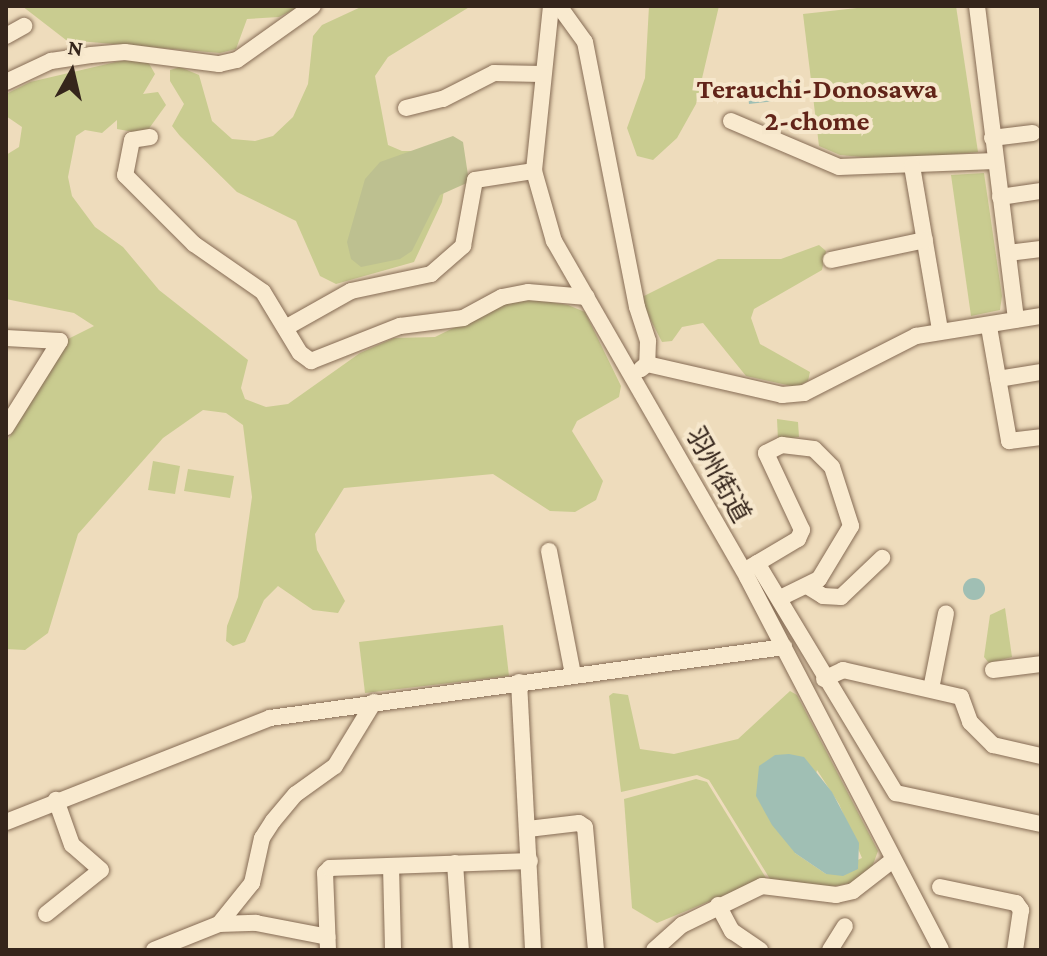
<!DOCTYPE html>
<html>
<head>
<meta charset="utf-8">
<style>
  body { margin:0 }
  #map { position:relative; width:1047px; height:956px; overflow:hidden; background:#eedcbc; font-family:"Crimson Pro","Noto Sans JP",serif }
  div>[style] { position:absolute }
  .green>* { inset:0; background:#c9cc90 }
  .cemetery>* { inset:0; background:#bdc090 }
  .water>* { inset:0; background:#a0bfb4 }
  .round { border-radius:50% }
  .roads { filter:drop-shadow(0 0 2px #866c55) drop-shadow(0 0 2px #866c55) }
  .minor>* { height:16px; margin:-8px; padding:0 8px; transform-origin:8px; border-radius:8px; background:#f9eacf }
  span { translate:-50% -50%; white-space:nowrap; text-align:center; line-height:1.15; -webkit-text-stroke:8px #f6e7cc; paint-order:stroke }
  .street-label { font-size:26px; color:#35251b }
  .neighbourhood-label { font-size:28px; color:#622419; font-weight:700 }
  .frame { position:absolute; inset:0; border:8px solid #35251b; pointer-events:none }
  .north { position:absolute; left:32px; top:32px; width:80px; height:80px; -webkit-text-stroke:6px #f6e7cc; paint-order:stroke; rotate:8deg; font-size:22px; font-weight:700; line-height:32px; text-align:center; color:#35251b }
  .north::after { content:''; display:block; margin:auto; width:28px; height:36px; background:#35251b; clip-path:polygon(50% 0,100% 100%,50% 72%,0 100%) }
</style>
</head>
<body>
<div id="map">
  <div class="green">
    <div style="clip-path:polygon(22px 6px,301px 6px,279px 17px,247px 19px,236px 49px,220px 53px,66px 40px)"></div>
    <div style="clip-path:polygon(363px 6px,471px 6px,388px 57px,375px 76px,388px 145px,402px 151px,428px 151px,446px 178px,442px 202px,414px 262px,336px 284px,320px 276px,296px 221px,237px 192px,180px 136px,172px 126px,184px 104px,170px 81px,170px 70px,180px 67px,199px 75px,212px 121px,232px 139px,255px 141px,273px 136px,293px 117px,308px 84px,313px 36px,322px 25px)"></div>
    <div style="clip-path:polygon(649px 6px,719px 6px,696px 104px,677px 138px,653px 160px,637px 156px,627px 128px,645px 78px)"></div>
    <div style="clip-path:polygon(875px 6px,956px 6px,978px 152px,894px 160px,840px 155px,819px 146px,803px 14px)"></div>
    <div style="clip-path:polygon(147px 60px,155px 74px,143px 94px,158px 92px,166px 105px,145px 134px,117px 129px,117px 120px,102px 133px,85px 130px,76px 136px,68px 177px,72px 196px,95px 227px,123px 247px,159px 290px,248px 360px,241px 388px,245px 399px,266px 407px,288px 404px,360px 353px,394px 338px,435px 337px,506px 302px,533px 299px,568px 305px,585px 312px,621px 386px,619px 397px,577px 421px,572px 431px,603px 481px,596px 500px,575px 512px,550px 511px,493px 474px,344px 488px,315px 534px,317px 550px,345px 601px,338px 613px,313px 610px,278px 586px,264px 600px,245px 642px,233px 646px,226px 641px,227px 626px,238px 597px,252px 497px,243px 425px,226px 413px,203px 410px,163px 438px,78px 534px,48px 633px,25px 650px,6px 649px,6px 443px,68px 339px,94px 326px,74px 313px,6px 299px,6px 155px,19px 147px,22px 127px,6px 116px,6px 94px,30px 82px,120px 61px)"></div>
    <div style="clip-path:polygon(984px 173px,1002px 296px,1000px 310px,971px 316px,951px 175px)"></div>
    <div style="clip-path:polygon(819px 245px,826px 251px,822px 270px,754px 309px,751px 318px,760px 344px,810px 372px,808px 381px,796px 387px,746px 376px,703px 323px,682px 327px,672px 341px,662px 342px,644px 307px,644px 296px,718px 259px,781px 259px)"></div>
    <div style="clip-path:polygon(777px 419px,798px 422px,799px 437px,778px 440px)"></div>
    <div style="clip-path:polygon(153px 461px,180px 466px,175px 494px,148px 490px)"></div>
    <div style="clip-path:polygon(188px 469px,234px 476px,230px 498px,184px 491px)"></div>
    <div style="clip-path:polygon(1005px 608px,1012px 657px,989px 663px,984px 657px,990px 615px)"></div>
    <div style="clip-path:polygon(503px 625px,509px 676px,365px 693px,359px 642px)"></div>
    <div style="clip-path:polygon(evenodd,790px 691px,797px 695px,878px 851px,871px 870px,851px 883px,830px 887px,770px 879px,709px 780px,697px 775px,621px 792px,609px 696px,613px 693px,628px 695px,640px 749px,674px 754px,738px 739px,790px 691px,817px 770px,839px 804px,862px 858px,826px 874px,795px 853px,817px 770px)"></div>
    <div style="clip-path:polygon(696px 779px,707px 782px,766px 878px,657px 923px,632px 908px,624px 799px)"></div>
  </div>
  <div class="cemetery">
    <div style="clip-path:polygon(453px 136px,463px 142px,469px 182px,440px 195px,412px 251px,400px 259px,361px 267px,351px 259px,347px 242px,365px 179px,380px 162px)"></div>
  </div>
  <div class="water">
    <div style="clip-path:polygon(791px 81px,793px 99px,749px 104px,747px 86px)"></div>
    <div class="round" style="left:963px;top:578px;width:22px;height:22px"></div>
    <div style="clip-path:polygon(789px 754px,804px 757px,832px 792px,859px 843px,858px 869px,843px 876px,826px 874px,795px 853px,772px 825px,756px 796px,759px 766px,775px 755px)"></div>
  </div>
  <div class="roads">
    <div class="minor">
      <div style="left:551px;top:6px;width:166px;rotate:95.9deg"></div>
      <div style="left:534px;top:171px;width:73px;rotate:74.1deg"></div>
      <div style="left:554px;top:241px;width:387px;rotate:60.1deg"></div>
      <div style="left:747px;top:577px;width:420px;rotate:62.5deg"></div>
      <div style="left:559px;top:6px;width:44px;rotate:54.2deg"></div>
      <div style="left:585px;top:42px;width:270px;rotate:78.9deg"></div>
      <div style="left:637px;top:307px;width:36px;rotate:72deg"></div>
      <div style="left:648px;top:341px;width:23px;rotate:92deg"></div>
      <div style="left:647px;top:364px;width:8px;rotate:140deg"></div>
      <div style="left:977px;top:6px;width:316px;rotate:82.9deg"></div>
      <div style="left:6px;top:36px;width:21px;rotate:-29deg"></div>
      <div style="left:6px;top:82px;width:50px;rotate:-25deg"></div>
      <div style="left:51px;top:61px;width:40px;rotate:-8.5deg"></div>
      <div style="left:91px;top:55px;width:34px;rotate:-5deg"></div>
      <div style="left:125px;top:52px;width:95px;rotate:7.3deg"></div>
      <div style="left:219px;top:64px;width:18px;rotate:-13deg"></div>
      <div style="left:237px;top:60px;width:93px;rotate:-35.4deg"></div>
      <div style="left:406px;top:108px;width:38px;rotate:-14deg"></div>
      <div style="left:443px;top:99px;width:57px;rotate:-27deg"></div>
      <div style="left:494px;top:73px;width:47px;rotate:1.2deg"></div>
      <div style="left:731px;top:121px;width:117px;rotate:23.1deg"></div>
      <div style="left:839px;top:167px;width:156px;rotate:-2.2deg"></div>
      <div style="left:150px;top:137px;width:18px;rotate:171deg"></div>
      <div style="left:132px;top:140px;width:36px;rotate:101deg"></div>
      <div style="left:125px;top:175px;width:98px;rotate:45deg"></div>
      <div style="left:194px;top:244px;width:84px;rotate:34.8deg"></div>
      <div style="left:263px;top:292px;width:71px;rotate:58.8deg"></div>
      <div style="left:300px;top:353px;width:14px;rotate:36deg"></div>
      <div style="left:311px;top:361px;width:96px;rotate:-21.5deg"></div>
      <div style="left:400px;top:326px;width:64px;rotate:-7.2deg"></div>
      <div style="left:463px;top:318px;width:44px;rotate:-28.3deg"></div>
      <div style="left:502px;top:297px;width:26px;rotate:-11deg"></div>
      <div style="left:528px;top:292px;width:59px;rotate:4.8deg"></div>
      <div style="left:992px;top:138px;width:41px;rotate:-7deg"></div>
      <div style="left:912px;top:166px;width:166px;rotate:80.3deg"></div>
      <div style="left:1000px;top:197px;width:40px;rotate:-8.5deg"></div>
      <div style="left:1008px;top:253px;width:33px;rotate:-7deg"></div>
      <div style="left:831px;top:260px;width:96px;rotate:-12deg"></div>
      <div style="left:287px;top:327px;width:73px;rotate:-29.4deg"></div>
      <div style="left:351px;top:291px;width:82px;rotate:-12deg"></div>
      <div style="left:431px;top:274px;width:43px;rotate:-41.2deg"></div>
      <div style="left:463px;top:246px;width:67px;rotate:-79.7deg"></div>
      <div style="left:475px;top:180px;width:60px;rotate:-8.7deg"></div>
      <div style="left:989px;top:327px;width:116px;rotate:80deg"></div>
      <div style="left:1009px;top:441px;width:32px;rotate:-7deg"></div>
      <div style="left:6px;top:338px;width:54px;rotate:3.2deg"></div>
      <div style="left:60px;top:341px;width:102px;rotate:122.1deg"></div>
      <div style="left:647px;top:364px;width:139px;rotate:12.9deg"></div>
      <div style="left:782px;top:395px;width:22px;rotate:-5deg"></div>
      <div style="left:804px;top:393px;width:126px;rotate:-27deg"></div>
      <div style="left:916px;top:336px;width:127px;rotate:-9.1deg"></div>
      <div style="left:998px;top:379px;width:44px;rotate:-9.2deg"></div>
      <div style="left:549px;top:551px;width:126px;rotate:79deg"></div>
      <div style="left:757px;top:563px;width:269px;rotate:58.9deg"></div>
      <div style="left:896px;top:793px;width:148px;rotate:12.1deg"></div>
      <div style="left:749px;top:568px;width:57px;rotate:-30.6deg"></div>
      <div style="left:798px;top:539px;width:10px;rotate:-66deg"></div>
      <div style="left:802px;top:530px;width:85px;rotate:-115.1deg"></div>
      <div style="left:766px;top:453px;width:18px;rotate:-27deg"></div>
      <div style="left:782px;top:445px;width:32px;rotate:7deg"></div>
      <div style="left:814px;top:449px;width:25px;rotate:45deg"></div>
      <div style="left:832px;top:467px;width:62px;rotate:72.1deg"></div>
      <div style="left:851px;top:526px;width:62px;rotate:121.1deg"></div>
      <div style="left:819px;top:579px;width:43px;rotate:154deg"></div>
      <div style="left:807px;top:586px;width:19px;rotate:32deg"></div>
      <div style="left:823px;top:596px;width:18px;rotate:3deg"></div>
      <div style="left:841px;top:597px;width:57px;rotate:-43.6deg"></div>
      <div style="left:993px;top:670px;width:48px;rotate:-7.1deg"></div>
      <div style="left:824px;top:679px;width:21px;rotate:-25deg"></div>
      <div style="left:843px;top:670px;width:121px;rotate:12.9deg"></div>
      <div style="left:961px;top:697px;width:27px;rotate:70deg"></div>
      <div style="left:970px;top:722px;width:33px;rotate:45deg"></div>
      <div style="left:993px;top:745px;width:49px;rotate:12.9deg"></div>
      <div style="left:519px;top:682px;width:268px;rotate:87deg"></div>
      <div style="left:931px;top:689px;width:77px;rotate:-78.8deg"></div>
      <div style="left:6px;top:822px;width:284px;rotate:-21.5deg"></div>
      <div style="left:270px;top:718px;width:519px;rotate:-7.86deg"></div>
      <div style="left:528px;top:829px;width:51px;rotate:-6.7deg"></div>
      <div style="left:579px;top:823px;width:7px;rotate:34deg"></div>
      <div style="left:585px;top:827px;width:123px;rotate:84.9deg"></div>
      <div style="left:455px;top:863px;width:87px;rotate:86.1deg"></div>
      <div style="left:391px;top:866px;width:84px;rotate:88.6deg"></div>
      <div style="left:940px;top:887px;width:78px;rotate:11.9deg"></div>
      <div style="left:1016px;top:903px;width:9px;rotate:54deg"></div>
      <div style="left:1021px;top:910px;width:40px;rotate:98.5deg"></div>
      <div style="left:718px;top:905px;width:30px;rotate:62deg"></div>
      <div style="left:732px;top:931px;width:34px;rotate:34deg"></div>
      <div style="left:46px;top:914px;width:70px;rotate:-38.7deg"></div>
      <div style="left:101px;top:870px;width:38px;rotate:-139deg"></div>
      <div style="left:72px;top:845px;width:48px;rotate:-109.6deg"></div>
      <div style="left:219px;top:924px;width:53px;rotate:-51.2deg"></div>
      <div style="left:252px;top:883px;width:46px;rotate:-77.5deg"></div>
      <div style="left:262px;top:838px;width:20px;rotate:-57deg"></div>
      <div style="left:273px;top:821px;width:35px;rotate:-50deg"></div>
      <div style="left:296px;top:794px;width:48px;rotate:-35.7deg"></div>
      <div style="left:335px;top:766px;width:75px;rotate:-58.6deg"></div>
      <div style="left:154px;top:950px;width:70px;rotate:-21.8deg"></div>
      <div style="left:219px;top:924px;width:37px;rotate:-2deg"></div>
      <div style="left:256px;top:923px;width:73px;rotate:11deg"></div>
      <div style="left:328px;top:950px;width:77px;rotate:-92.2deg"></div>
      <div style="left:325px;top:873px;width:7px;rotate:-45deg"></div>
      <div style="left:330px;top:868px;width:200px;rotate:-2deg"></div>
      <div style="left:654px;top:950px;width:38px;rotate:-42deg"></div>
      <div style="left:682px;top:925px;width:89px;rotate:-26deg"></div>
      <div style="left:762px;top:886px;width:75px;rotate:6.9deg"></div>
      <div style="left:836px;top:895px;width:17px;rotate:-13deg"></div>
      <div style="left:853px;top:891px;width:51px;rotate:-37.8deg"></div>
      <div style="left:830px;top:950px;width:28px;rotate:-58deg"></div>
    </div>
  </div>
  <div class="street-label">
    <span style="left:718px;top:475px;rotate:61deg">羽州街道</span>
  </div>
  <div class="neighbourhood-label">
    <span style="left:817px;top:105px">Terauchi-Donosawa<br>2-chome</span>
  </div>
  <div class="frame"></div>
  <div class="north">N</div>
</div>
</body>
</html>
